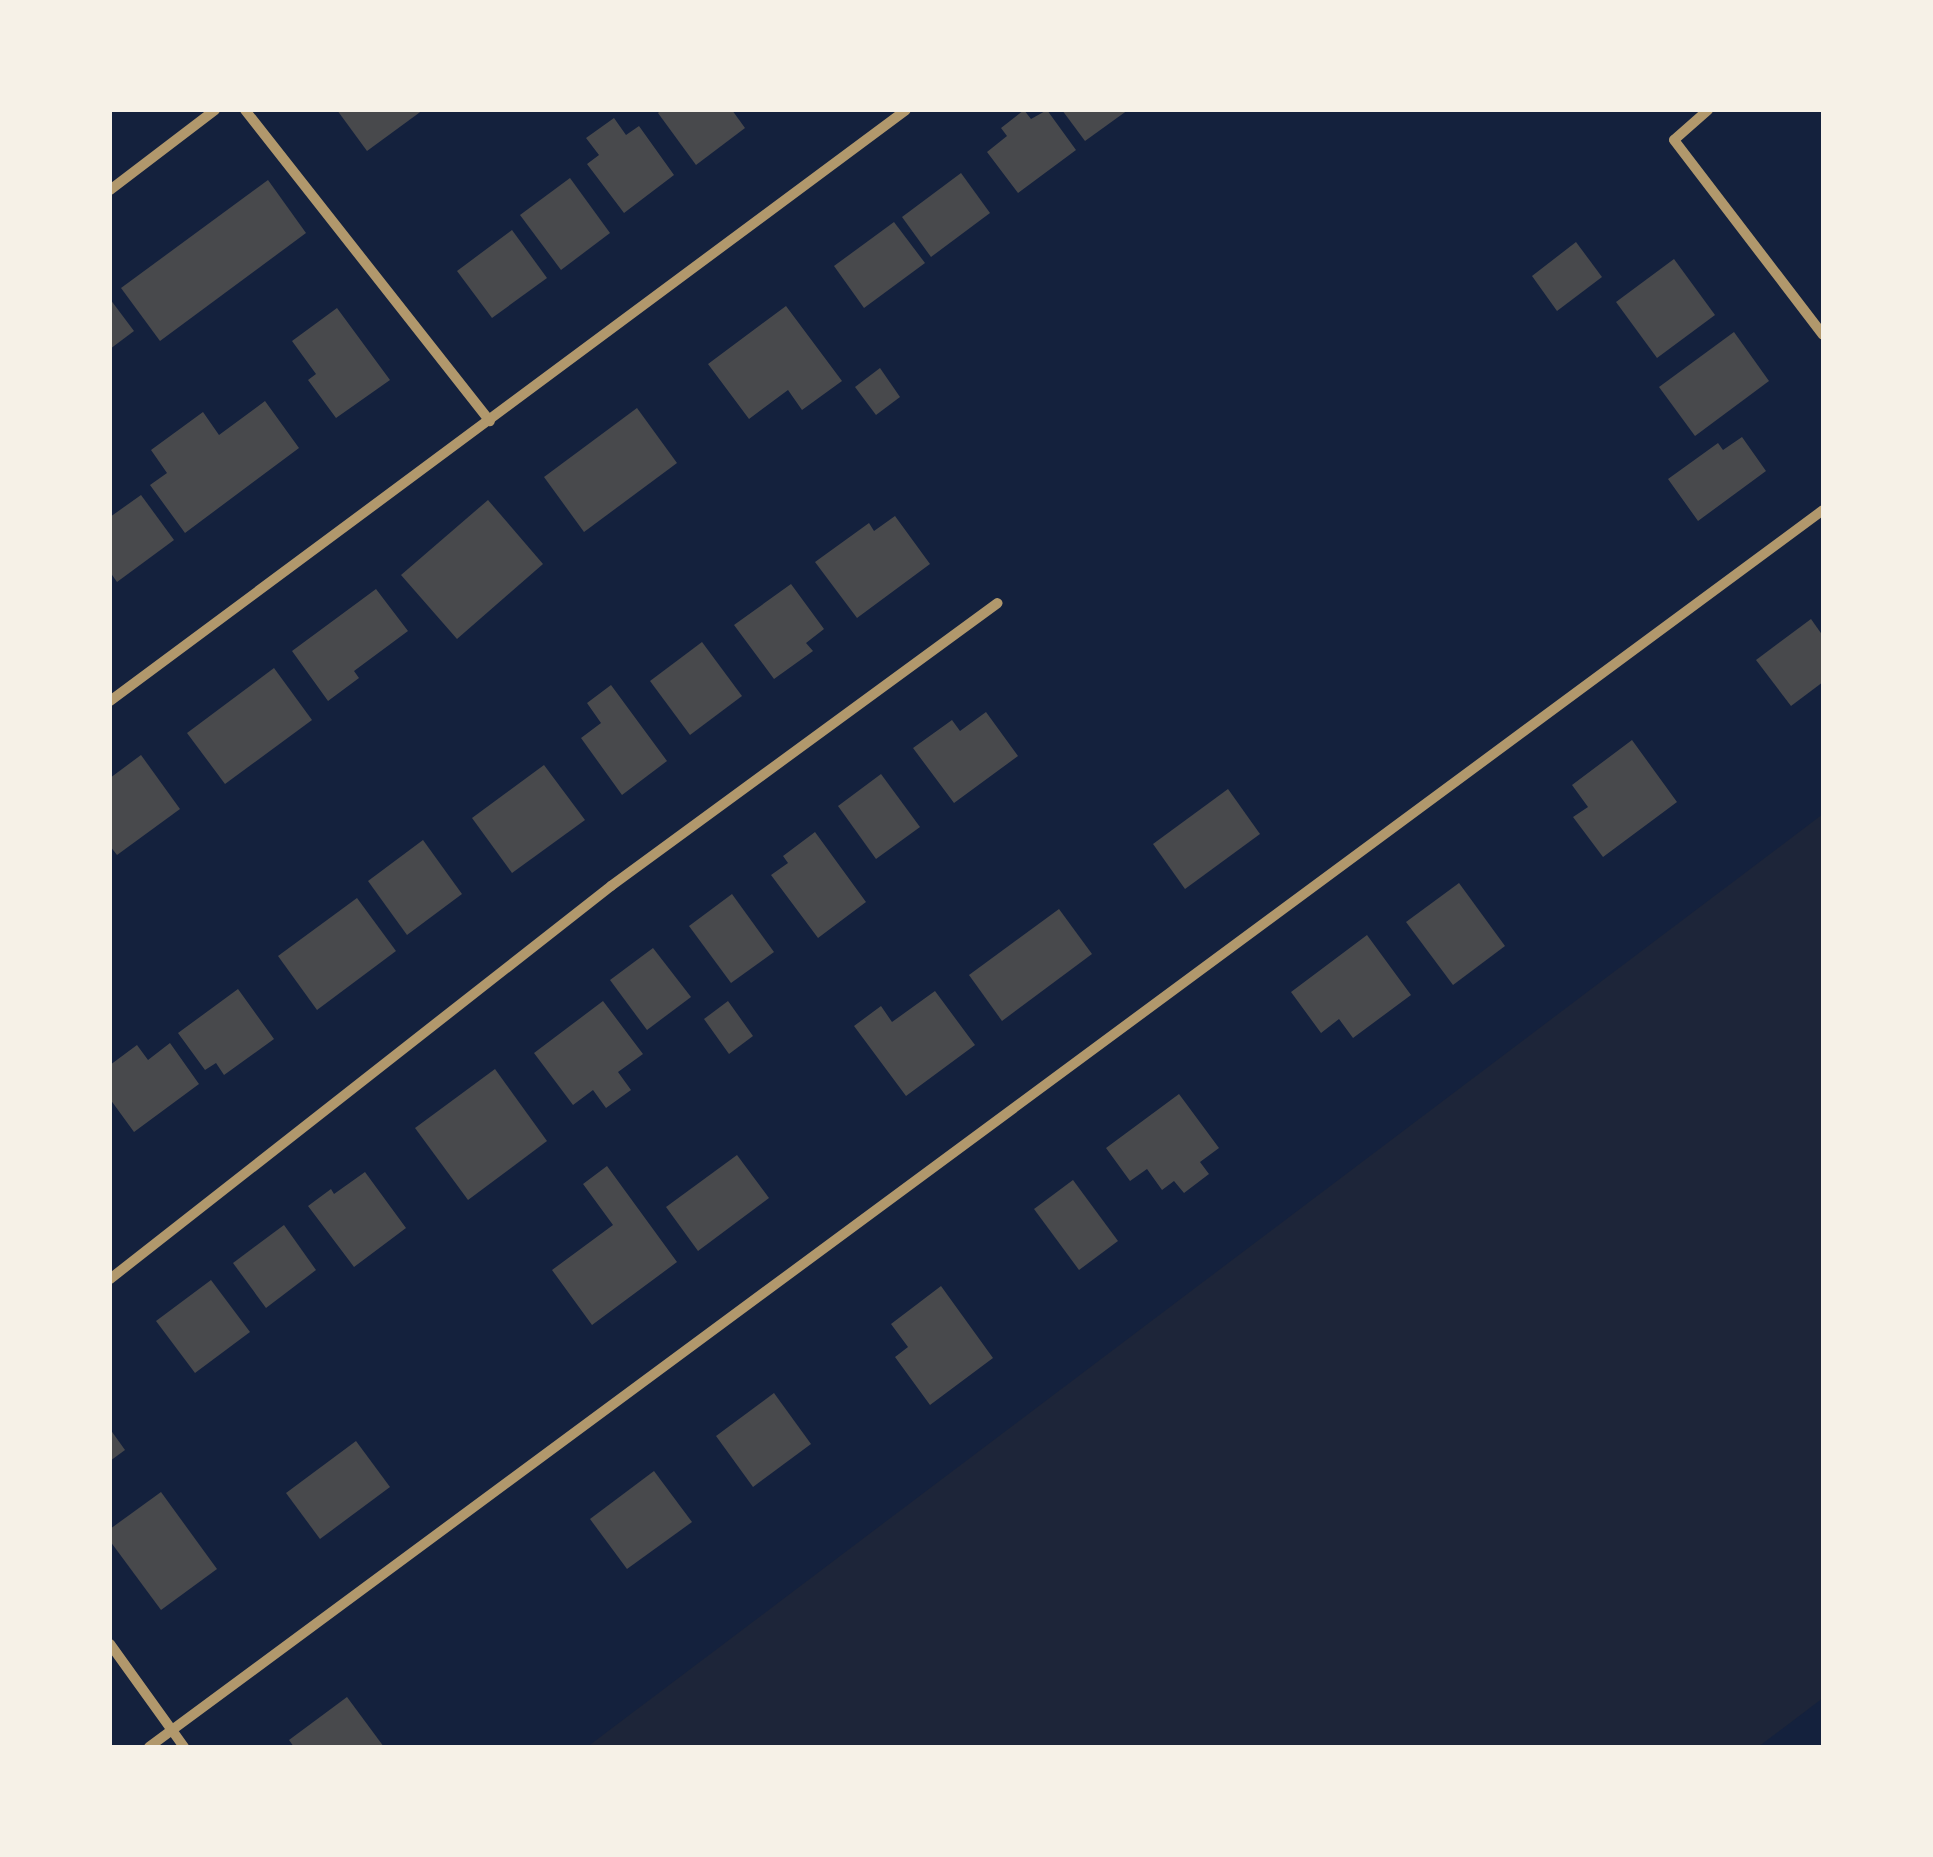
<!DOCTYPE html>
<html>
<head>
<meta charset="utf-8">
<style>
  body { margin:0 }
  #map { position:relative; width:1933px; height:1857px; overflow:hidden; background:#14213d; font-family:Roboto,sans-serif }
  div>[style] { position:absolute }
  .green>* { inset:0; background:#1d2539 }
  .building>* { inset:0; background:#48494c }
  .minor>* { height:10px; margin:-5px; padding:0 5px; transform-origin:5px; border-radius:5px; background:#b1986c }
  span { translate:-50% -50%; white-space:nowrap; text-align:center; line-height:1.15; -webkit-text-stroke:10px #f6f1e7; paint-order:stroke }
  .frame { position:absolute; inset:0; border:112px solid #f6f1e7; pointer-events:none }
</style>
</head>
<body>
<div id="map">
  <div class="green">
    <div style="clip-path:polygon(1823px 814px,1823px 1698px,1758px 1747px,587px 1747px)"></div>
  </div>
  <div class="building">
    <div style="clip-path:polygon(337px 110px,423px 110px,367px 151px)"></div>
    <div style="clip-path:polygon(661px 110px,732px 110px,745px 128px,696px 165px,658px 113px)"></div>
    <div style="clip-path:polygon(1024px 110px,1031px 119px,1047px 110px,1076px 150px,1018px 193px,987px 152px,1007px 136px,1001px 128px)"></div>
    <div style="clip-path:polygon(1062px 110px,1128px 110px,1085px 141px)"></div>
    <div style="clip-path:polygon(614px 118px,626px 135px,639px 126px,674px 175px,624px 213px,587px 164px,599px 155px,586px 138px)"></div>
    <div style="clip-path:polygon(961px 173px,990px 213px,931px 257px,902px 217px)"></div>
    <div style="clip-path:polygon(570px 178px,610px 233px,561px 270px,520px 215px)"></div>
    <div style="clip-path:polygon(268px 180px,306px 233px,160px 341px,121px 288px)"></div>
    <div style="clip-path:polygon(894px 222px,925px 263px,864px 308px,834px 266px)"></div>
    <div style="clip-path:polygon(512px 230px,547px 278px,492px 318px,457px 271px)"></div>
    <div style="clip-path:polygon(1576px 242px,1602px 277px,1557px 311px,1532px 276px)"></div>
    <div style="clip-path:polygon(1674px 259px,1715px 315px,1657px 358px,1616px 302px)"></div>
    <div style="clip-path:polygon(110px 299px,134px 331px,110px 349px)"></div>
    <div style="clip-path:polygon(786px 306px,842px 381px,802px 410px,788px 390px,749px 419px,708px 364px)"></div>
    <div style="clip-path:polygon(337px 308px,390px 380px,336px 418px,308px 380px,316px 374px,292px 341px)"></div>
    <div style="clip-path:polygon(1734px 332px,1769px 381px,1695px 436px,1659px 387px)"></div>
    <div style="clip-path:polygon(880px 368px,900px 397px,876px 415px,855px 387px)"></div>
    <div style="clip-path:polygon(265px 401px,299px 448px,185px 533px,150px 485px,167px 473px,151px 450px,203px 412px,219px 435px)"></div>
    <div style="clip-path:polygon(637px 408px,677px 463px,584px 532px,544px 477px)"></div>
    <div style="clip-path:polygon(1742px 437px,1766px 471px,1698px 521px,1668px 479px,1718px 443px,1723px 450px)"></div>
    <div style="clip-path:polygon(141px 495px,174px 540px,117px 582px,110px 572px,110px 517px)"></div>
    <div style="clip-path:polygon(488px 500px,543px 564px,457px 639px,401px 575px)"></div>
    <div style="clip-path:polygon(895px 516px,930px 564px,857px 618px,815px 562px,869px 523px,874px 531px)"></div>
    <div style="clip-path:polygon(791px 584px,824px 629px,806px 643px,813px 651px,774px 679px,734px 625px)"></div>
    <div style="clip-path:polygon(376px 589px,408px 631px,354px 671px,359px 678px,328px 701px,292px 651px)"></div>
    <div style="clip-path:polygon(1811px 619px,1823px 636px,1823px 682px,1791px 706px,1756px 660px)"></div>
    <div style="clip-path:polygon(702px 642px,742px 696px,690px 735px,650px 681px)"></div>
    <div style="clip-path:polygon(274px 668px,312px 720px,225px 784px,187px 733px)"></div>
    <div style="clip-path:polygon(611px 685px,667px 761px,622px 795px,581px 738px,601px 723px,587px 703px)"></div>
    <div style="clip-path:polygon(986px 712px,1018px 756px,954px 803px,913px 748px,952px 720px,960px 731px)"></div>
    <div style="clip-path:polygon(1632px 740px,1677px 802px,1603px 857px,1573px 817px,1588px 807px,1572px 785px)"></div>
    <div style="clip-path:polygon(141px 755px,180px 809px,117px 855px,110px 846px,110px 778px)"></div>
    <div style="clip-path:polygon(544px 765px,585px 820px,512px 873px,472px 818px)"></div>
    <div style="clip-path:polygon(881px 774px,920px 827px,876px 859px,838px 806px)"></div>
    <div style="clip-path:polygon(1228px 789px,1260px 834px,1185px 889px,1153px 844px)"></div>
    <div style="clip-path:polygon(815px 832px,866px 902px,818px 938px,771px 875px,788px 863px,783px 856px)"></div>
    <div style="clip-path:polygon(423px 840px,462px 894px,407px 935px,368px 881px)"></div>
    <div style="clip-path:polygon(1459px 883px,1505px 946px,1453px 985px,1406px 922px)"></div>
    <div style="clip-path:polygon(732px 894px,774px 952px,731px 983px,689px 926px)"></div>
    <div style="clip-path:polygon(357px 898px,396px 951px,317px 1010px,278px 956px)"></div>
    <div style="clip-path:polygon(1059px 909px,1092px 954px,1002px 1021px,969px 975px)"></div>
    <div style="clip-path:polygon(1367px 935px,1411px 995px,1353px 1038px,1339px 1019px,1321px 1033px,1291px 992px)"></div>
    <div style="clip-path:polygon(653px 948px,691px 997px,647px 1030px,610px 980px)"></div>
    <div style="clip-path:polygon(238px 989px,274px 1039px,224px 1075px,216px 1063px,205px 1070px,178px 1033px)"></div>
    <div style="clip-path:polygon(935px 991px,975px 1045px,906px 1096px,854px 1026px,881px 1006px,892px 1022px)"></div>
    <div style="clip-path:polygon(603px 1001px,643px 1054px,618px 1072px,631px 1090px,606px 1108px,593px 1090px,573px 1105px,534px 1053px)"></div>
    <div style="clip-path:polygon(728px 1001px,753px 1036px,729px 1054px,704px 1019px)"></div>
    <div style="clip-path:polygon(170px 1043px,199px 1084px,134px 1132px,110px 1099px,110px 1065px,137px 1045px,148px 1060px)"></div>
    <div style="clip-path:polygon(495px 1069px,547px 1141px,468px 1200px,415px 1128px)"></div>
    <div style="clip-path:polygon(1179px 1094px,1219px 1148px,1200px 1162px,1209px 1174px,1184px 1193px,1174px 1181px,1162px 1190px,1147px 1169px,1130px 1181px,1106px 1148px)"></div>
    <div style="clip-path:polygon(737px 1155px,769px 1198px,698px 1251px,666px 1207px)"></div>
    <div style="clip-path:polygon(607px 1166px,677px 1262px,592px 1325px,552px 1270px,613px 1225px,583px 1184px)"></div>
    <div style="clip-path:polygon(365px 1172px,406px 1228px,354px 1267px,308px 1206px,331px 1189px,334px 1194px)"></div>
    <div style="clip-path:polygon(1073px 1180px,1118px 1241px,1079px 1270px,1034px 1209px)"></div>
    <div style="clip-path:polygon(284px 1225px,316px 1270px,266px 1308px,233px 1263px)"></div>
    <div style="clip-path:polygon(211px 1280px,250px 1332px,195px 1373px,156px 1321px)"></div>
    <div style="clip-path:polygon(941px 1286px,993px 1358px,930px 1405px,895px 1357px,908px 1347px,891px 1324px)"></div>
    <div style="clip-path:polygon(774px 1393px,811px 1444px,753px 1487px,716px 1436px)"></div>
    <div style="clip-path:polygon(110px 1429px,125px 1450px,110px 1461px)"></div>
    <div style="clip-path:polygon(356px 1441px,390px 1487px,320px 1539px,286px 1493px)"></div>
    <div style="clip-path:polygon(654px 1471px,692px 1522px,627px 1569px,590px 1519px)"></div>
    <div style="clip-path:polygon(161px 1492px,217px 1569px,161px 1610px,110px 1541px,110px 1529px)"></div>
    <div style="clip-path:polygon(347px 1697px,384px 1747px,294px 1747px,289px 1740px)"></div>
  </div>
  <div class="minor">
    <div style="left:245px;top:110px;width:396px;rotate:51.8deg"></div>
    <div style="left:1708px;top:110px;width:45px;rotate:138.6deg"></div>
    <div style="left:1674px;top:140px;width:245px;rotate:52.6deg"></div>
    <div style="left:110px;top:190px;width:132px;rotate:-37.3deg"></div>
    <div style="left:110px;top:701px;width:991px;rotate:-36.59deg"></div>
    <div style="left:110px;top:1279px;width:637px;rotate:-38.11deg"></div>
    <div style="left:611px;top:886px;width:479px;rotate:-36.2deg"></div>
    <div style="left:110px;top:1644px;width:127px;rotate:54.3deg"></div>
    <div style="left:149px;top:1747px;width:2081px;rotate:-36.46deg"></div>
  </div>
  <div class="frame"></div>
</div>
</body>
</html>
